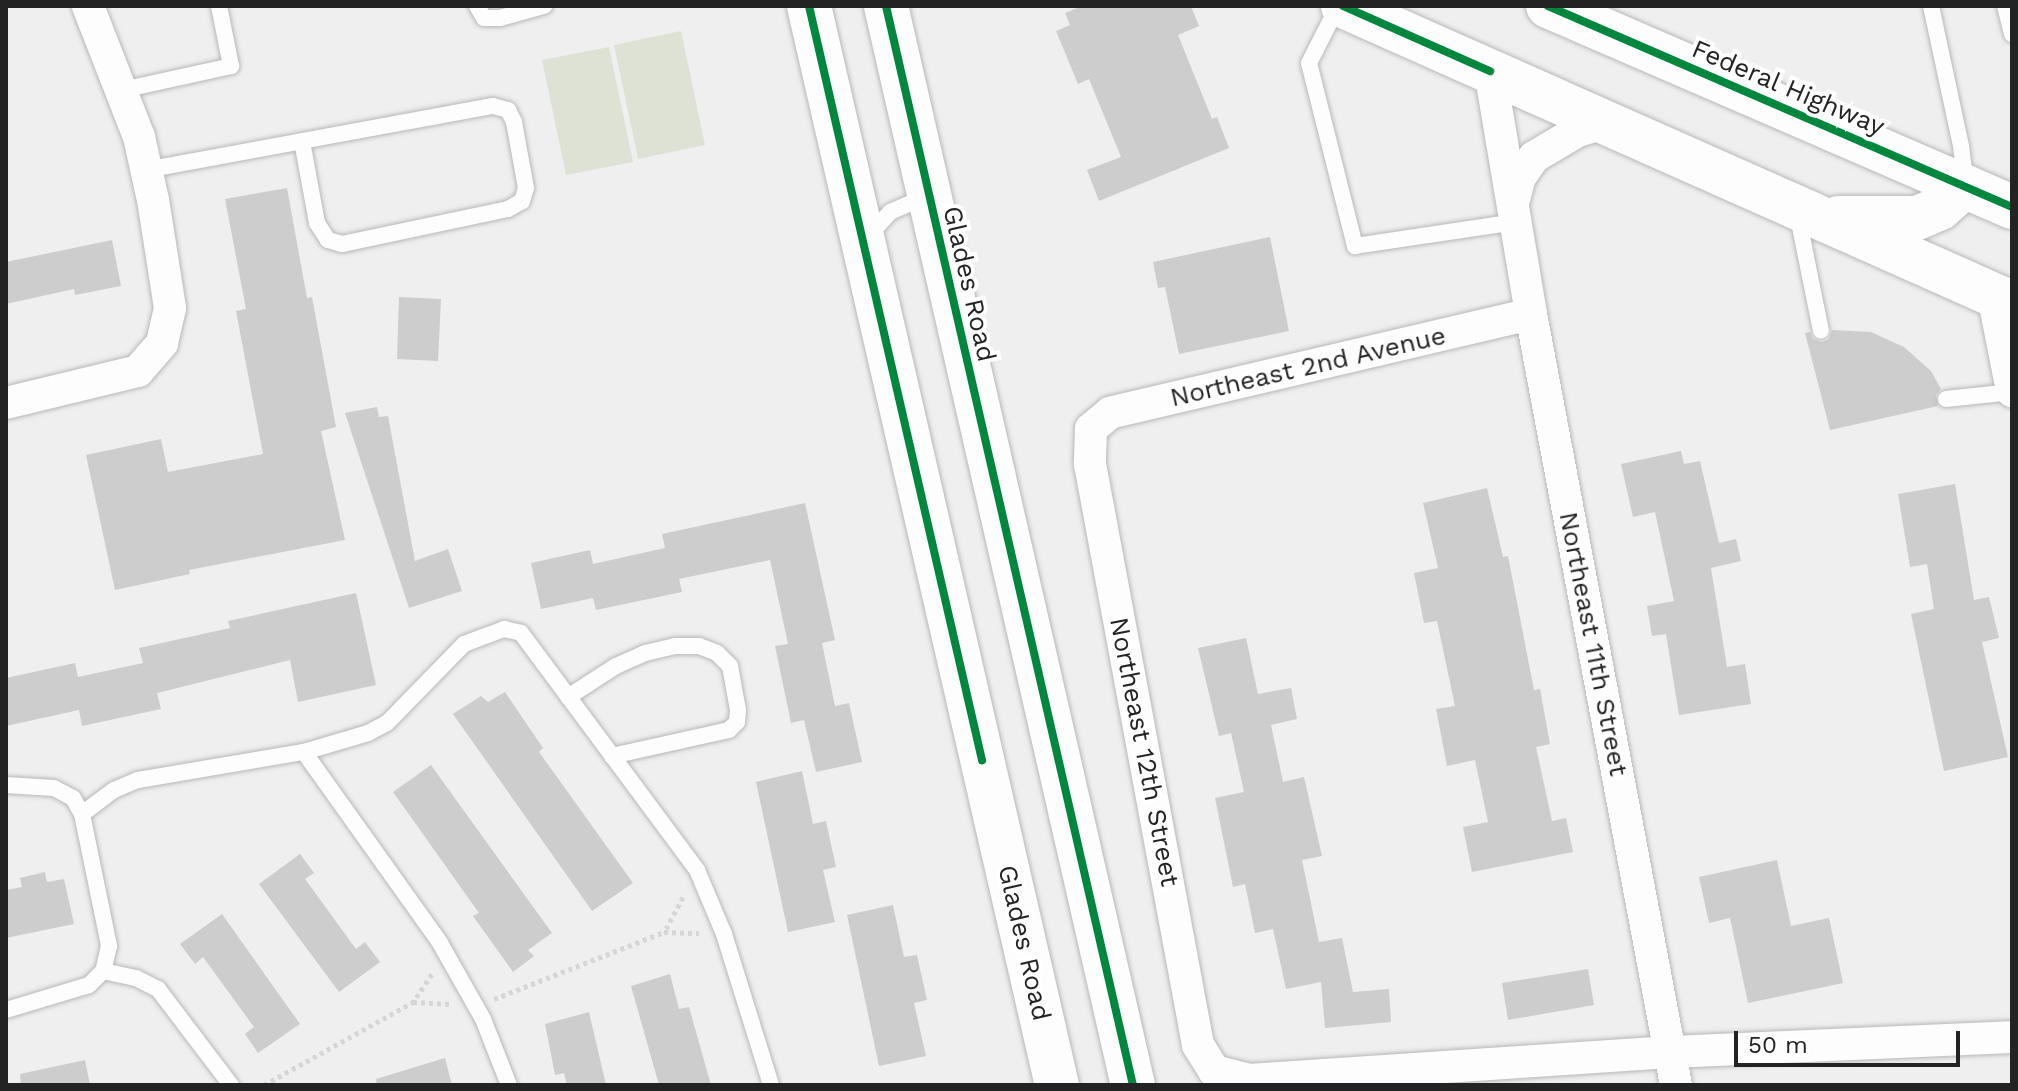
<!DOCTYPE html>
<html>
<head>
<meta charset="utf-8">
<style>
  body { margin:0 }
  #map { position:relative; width:2018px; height:1091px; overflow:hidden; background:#efeff0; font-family:"Work Sans",sans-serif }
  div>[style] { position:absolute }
  .green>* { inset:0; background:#dde2d5 }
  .building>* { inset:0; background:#cdcdce }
  .path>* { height:5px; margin-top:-2.5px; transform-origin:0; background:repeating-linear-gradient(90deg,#d5d6d6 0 4px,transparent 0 8px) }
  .roads { filter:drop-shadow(0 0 2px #b8b8b9) drop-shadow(0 0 2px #b8b8b9) }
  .lane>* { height:16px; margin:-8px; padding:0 8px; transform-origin:8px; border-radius:8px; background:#fdfdfd }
  .street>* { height:32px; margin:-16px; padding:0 16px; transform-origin:16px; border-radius:16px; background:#fdfdfd }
  .primary>* { height:44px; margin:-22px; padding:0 22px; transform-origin:22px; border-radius:22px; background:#fdfdfd }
  .cycleway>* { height:8px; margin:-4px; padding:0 4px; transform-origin:4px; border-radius:4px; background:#00873e }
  span { translate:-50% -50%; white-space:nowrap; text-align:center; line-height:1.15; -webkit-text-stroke:8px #fff; paint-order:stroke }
  .street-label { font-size:26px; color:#232324 }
  .frame { position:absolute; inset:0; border:8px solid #232324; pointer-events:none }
  .scale { position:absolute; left:1734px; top:1031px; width:226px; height:36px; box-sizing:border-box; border:4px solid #232324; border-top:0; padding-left:10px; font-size:24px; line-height:28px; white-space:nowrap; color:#232324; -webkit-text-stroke:6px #fff; paint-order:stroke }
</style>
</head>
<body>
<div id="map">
  <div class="green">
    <div style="clip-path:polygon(681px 31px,705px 145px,638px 159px,614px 45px)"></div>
    <div style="clip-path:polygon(609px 47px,633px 162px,566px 175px,542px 60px)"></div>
  </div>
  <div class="building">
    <div style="clip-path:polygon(1082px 6px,1191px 6px,1199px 26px,1178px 35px,1212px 119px,1217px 117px,1229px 148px,1099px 201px,1087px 170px,1121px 157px,1089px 79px,1078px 84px,1056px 31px,1070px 25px,1065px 13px)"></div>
    <div style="clip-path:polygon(287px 188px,307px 298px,312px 297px,336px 427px,321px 431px,345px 540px,189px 570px,190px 574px,115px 590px,86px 455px,161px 439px,168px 472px,263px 454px,236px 311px,246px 309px,225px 199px)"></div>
    <div style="clip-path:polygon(1270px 237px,1289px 331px,1179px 354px,1165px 287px,1158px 288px,1153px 262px)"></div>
    <div style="clip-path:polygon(112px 240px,121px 286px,75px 295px,74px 289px,6px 304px,6px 262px)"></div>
    <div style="clip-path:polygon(399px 297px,441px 299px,438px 361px,397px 359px)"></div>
    <div style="clip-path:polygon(1832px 330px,1871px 332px,1904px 347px,1931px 371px,1941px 389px,1936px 395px,1938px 406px,1830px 430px,1805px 333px,1810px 332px,1813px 339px,1822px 342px,1829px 339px)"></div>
    <div style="clip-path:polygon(377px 407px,379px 417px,388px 416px,415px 561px,448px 549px,462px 591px,409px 608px,345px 413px)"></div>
    <div style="clip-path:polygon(1681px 451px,1684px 464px,1700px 461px,1719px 543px,1736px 539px,1741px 561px,1711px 568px,1727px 667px,1745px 664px,1751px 704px,1679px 715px,1666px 634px,1652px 636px,1647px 606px,1674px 601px,1655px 512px,1633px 517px,1621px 464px)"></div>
    <div style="clip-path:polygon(1955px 484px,1974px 600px,1989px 597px,1999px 638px,1982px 642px,2008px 757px,1944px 771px,1911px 614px,1934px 609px,1927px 564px,1910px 567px,1898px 494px)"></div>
    <div style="clip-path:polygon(1487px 488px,1503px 557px,1508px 556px,1534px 690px,1540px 689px,1550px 744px,1536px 747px,1552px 821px,1566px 818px,1573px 852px,1472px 872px,1463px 827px,1488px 822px,1475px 760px,1447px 766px,1436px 709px,1455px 706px,1437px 621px,1424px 623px,1414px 573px,1438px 568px,1423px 503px)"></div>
    <div style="clip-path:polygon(805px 503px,835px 640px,822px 643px,835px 706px,849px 703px,862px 762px,816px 772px,804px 720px,791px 723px,775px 646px,788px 644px,770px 560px,679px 579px,682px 592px,596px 610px,593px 598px,541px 609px,531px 563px,590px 550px,593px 564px,665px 548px,662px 534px)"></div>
    <div style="clip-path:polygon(356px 593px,376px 685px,298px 702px,290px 660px,157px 693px,161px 709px,82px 726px,79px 710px,6px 726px,6px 678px,75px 663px,78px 677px,143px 663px,139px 648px,230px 628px,228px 621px)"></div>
    <div style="clip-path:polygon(1246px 638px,1258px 694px,1291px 688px,1297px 719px,1271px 725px,1283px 782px,1304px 777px,1322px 856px,1302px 860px,1319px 942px,1342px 938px,1353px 992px,1389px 989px,1391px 1022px,1325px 1028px,1321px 982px,1286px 989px,1273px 929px,1255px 933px,1245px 884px,1233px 887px,1215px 798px,1244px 792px,1231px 733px,1219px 736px,1198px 648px)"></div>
    <div style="clip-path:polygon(505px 692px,543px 748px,539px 752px,633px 883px,592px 911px,453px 714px,481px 696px,488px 702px)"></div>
    <div style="clip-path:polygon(431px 765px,552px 933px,528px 950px,534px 956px,513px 972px,473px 916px,479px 913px,393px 792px)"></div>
    <div style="clip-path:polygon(802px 771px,813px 824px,826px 821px,836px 867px,823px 870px,835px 922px,788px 932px,756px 782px)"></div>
    <div style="clip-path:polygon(300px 854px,314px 873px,305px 879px,356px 949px,365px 942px,380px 962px,339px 992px,259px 884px)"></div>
    <div style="clip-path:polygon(1777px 860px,1791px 926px,1829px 918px,1843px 983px,1748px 1003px,1730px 918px,1709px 923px,1699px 877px)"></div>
    <div style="clip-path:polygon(45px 872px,47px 882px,64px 879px,74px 924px,6px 938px,6px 890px,22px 887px,20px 878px)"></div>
    <div style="clip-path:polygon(893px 905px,904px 957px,917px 955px,927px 1000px,914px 1003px,926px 1056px,879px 1066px,847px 915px)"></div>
    <div style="clip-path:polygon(222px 914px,300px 1024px,258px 1053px,245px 1034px,254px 1027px,203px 957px,195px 964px,180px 944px)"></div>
    <div style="clip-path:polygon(1588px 969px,1594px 1005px,1508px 1020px,1502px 983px)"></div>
    <div style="clip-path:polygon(670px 974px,679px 1009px,689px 1007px,711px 1085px,659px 1085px,631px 986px)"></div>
    <div style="clip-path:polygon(589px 1012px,606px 1085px,567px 1085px,564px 1073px,555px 1075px,545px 1024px)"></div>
    <div style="clip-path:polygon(445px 1058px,452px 1085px,377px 1085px,376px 1079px)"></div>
    <div style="clip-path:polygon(85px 1060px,90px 1085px,21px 1085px,20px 1074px)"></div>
  </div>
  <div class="path">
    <div style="left:683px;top:897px;width:40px;rotate:118deg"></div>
    <div style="left:664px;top:932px;width:35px;rotate:2deg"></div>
    <div style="left:432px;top:974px;width:34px;rotate:124deg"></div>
    <div style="left:413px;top:1002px;width:36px;rotate:3deg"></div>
    <div style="left:494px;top:999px;width:183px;rotate:-21.5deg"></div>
    <div style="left:264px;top:1085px;width:171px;rotate:-29.1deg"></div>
  </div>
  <div class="roads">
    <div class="lane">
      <div style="left:477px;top:6px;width:14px;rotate:60deg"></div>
      <div style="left:484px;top:18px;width:16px"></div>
      <div style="left:500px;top:18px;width:46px;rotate:-15.3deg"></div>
      <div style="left:1338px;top:6px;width:64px;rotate:117deg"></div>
      <div style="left:1309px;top:63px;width:189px;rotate:75.9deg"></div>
      <div style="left:1355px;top:246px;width:163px;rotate:-8.5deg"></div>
      <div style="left:1931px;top:6px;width:143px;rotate:77.9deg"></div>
      <div style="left:1961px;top:146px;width:34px;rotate:83deg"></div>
      <div style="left:2005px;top:6px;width:29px;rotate:76deg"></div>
      <div style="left:122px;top:90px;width:112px;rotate:-12.4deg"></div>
      <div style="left:231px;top:66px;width:61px;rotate:-101.3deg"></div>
      <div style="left:146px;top:170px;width:159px;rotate:-10.5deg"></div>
      <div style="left:302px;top:141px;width:194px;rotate:-10.4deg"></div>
      <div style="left:493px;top:106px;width:16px;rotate:15deg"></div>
      <div style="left:508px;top:110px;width:13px;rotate:63deg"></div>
      <div style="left:514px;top:122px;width:67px;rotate:79.7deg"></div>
      <div style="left:526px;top:188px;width:14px;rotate:107deg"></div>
      <div style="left:522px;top:201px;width:16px;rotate:150deg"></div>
      <div style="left:508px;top:209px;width:170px;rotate:168.1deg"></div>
      <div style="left:342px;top:244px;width:15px;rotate:-164deg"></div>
      <div style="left:328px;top:240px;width:20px;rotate:-123deg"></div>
      <div style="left:317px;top:223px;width:83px;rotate:-100.4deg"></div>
      <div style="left:1797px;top:212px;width:121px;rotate:78.6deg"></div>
      <div style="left:868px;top:236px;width:33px;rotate:-47deg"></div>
      <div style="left:890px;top:212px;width:40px;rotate:-23.4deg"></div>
      <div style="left:1946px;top:399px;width:66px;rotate:-6.1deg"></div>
      <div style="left:568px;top:697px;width:57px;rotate:-32.9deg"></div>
      <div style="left:616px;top:666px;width:32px;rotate:-24deg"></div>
      <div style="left:645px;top:653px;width:31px;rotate:-13deg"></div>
      <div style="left:675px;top:646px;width:24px"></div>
      <div style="left:699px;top:646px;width:19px;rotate:21deg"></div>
      <div style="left:717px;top:653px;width:18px;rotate:45deg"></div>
      <div style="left:730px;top:666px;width:45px;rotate:79.7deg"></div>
      <div style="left:738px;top:710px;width:12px;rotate:95deg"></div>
      <div style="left:737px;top:722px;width:11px;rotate:135deg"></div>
      <div style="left:729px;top:730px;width:120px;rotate:167.5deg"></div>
      <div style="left:304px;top:752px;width:234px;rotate:54.5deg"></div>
      <div style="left:440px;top:943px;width:87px;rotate:60.5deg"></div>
      <div style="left:483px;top:1019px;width:71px;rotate:68.5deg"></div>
      <div style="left:6px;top:785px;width:48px;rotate:3.6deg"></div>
      <div style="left:54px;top:788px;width:21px;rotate:28deg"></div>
      <div style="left:73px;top:798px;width:18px;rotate:61deg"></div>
      <div style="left:82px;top:814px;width:135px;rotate:78.4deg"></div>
      <div style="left:109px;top:946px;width:26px;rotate:103deg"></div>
      <div style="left:103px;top:971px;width:20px;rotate:135deg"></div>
      <div style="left:89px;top:985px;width:87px;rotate:163.2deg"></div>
      <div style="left:82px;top:814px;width:40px;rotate:-37deg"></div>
      <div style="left:114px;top:790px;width:26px;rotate:-23deg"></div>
      <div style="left:138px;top:780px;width:168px;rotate:-9.6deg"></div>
      <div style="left:304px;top:752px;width:67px;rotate:-16.5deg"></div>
      <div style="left:368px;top:733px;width:21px;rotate:-28deg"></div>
      <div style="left:387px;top:723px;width:110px;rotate:-45.7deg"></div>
      <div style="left:464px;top:644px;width:43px;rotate:-20.6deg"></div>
      <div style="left:504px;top:629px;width:17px;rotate:13deg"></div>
      <div style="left:521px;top:633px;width:295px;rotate:53.4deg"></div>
      <div style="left:697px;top:870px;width:69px;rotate:67.1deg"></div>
      <div style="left:724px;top:934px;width:158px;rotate:72.7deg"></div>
      <div style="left:103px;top:971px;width:34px;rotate:12deg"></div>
      <div style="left:136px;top:978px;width:25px;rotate:27deg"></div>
      <div style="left:158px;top:989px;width:121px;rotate:52.8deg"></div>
    </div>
    <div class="street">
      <div style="left:1490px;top:71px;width:246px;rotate:80.4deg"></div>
      <div style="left:1531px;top:314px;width:785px;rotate:79.35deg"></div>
      <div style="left:1513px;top:203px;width:27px;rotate:-75deg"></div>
      <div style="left:1520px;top:177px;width:24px;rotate:-55deg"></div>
      <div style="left:1534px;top:157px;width:51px;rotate:-30.6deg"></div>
      <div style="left:1578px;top:131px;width:30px;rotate:-17deg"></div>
      <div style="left:1993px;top:295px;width:98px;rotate:78.8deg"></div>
      <div style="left:1531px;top:314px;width:432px;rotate:166.8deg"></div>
      <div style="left:1110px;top:413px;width:25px;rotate:140deg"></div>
      <div style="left:1091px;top:429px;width:35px;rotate:92deg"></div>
      <div style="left:1090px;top:464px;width:591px;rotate:79.47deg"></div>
      <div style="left:1198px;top:1045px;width:31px;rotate:58deg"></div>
      <div style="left:1214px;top:1071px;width:36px;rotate:14deg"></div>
      <div style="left:1249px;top:1080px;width:422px;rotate:-3.8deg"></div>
      <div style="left:1670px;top:1052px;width:342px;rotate:-2.5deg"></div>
      <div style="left:6px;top:403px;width:136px;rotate:-13.6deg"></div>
      <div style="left:138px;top:371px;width:37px;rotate:-49deg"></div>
      <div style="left:162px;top:343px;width:36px;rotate:-77deg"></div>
      <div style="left:170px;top:308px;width:109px;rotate:-98.9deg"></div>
      <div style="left:153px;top:200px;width:65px;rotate:-102.5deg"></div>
      <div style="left:139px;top:137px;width:141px;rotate:-111.3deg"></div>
    </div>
    <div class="primary">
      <div style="left:809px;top:6px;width:1107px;rotate:77.06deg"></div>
      <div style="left:886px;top:6px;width:1107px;rotate:77.11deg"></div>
      <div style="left:1343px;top:6px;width:732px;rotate:23.94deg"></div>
      <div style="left:1548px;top:6px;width:506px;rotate:23.42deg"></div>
      <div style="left:1838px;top:218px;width:79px"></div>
      <div style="left:1917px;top:218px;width:25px;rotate:-23deg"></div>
      <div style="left:1940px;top:208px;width:33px;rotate:-41deg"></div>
    </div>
  </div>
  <div class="cycleway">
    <div style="left:809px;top:6px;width:774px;rotate:77.08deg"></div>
    <div style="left:886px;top:6px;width:1107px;rotate:77.11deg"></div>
    <div style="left:1343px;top:6px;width:161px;rotate:23.9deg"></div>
    <div style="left:1548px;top:6px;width:506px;rotate:23.42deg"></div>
  </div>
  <div class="street-label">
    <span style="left:1788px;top:88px;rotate:23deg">Federal Highway</span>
    <span style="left:969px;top:284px;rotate:77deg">Glades Road</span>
    <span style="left:1308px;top:367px;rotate:-13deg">Northeast 2nd Avenue</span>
    <span style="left:1593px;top:644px;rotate:79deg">Northeast 11th Street</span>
    <span style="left:1144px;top:752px;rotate:79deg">Northeast 12th Street</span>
    <span style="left:1024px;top:943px;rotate:77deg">Glades Road</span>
  </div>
  <div class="frame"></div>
  <div class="scale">50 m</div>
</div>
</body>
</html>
